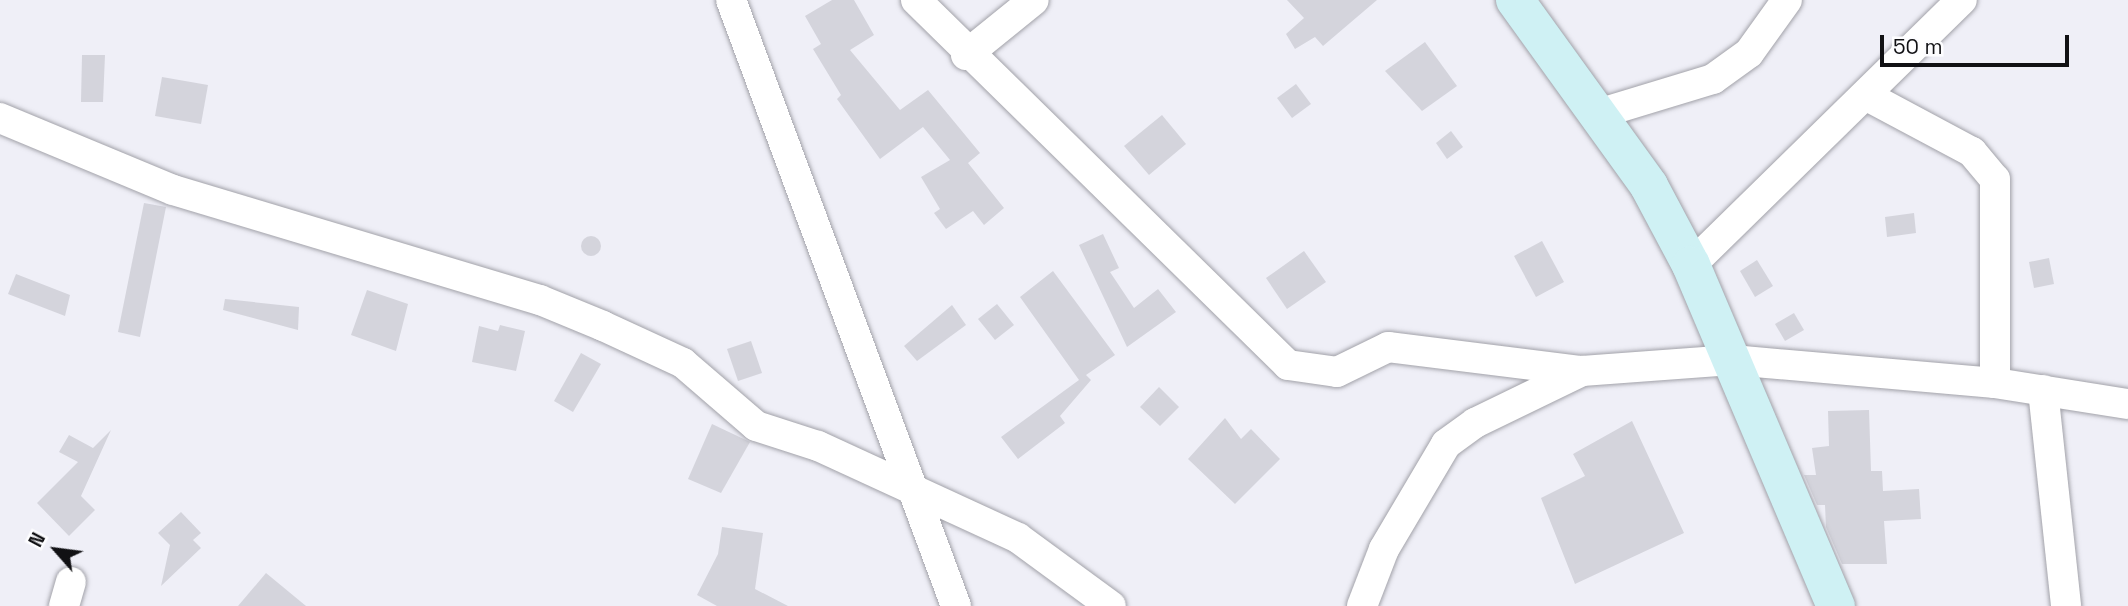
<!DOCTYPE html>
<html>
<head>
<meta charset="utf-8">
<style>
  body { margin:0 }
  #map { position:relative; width:2128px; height:606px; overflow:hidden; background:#efeff7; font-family:"Space Grotesk",sans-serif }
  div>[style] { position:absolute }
  .building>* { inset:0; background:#d4d4dc }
  .round { border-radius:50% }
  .roads { filter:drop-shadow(0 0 2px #a2a2a9) drop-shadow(0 0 2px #a2a2a9) }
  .street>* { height:30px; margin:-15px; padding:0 15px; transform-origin:15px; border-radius:15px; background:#fff }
  .secondary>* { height:38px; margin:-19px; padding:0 19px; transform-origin:19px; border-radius:19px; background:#cff1f4 }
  span { translate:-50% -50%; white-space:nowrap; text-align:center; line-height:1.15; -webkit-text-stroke:6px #fdfdff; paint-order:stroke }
  .north { position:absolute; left:21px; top:515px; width:70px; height:70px; -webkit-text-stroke:5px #fdfdff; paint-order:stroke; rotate:298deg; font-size:19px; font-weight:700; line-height:28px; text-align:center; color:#111114 }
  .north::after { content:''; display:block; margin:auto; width:24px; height:32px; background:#111114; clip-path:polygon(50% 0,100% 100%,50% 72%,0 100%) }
  .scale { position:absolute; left:1880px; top:35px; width:189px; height:32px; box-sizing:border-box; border:4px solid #111114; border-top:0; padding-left:9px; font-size:21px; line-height:24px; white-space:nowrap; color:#111114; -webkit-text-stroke:5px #fdfdff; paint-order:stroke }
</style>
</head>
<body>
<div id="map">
  <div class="building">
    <div style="clip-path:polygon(832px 0,854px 0,874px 35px,850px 50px,900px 110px,928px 90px,980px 153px,968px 163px,1004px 208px,984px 225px,973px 211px,946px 229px,934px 213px,940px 209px,921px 177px,950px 160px,923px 127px,880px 159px,837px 99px,841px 95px,813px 49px,821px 44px,805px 16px)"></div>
    <div style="clip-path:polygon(1287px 0,1377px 0,1323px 46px,1315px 37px,1295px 49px,1286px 34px,1304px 18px)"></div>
    <div style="clip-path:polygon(1425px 42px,1457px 86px,1422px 111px,1385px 71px)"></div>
    <div style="clip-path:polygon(82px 55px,105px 55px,103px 102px,81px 102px)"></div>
    <div style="clip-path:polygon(162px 77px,208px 85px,201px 124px,155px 116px)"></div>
    <div style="clip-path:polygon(1296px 84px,1311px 104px,1292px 118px,1277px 98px)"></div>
    <div style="clip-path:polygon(1162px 115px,1186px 144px,1149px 175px,1124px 146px)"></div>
    <div style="clip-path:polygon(1451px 131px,1463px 147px,1447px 159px,1436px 143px)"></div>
    <div style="clip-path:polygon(144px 203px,166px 207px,140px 337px,118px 332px)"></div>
    <div style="clip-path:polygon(1914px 213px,1916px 233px,1887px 237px,1885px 217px)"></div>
    <div style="clip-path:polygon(1103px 234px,1119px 268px,1110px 272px,1134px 308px,1158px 289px,1176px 312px,1127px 347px,1079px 245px)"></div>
    <div class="round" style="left:581px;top:236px;width:20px;height:20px"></div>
    <div style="clip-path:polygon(1542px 241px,1564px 282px,1536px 297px,1514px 256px)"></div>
    <div style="clip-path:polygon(1304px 251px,1326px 282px,1287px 309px,1266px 278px)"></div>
    <div style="clip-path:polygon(2049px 258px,2054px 284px,2034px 288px,2029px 262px)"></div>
    <div style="clip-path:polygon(1757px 260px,1773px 286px,1755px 297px,1740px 271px)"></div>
    <div style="clip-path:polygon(1053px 271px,1115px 355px,1086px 375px,1091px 380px,1060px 416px,1065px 423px,1018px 459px,1001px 437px,1079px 380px,1020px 297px)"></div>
    <div style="clip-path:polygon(16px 274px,70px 295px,65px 316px,8px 294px)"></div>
    <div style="clip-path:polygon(367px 290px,408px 304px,396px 351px,351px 335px)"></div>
    <div style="clip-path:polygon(225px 299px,299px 307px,298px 330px,223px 310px)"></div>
    <div style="clip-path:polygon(997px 304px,1014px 325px,995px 340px,978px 319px)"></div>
    <div style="clip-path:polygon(952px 305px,966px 325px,917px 361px,904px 346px)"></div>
    <div style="clip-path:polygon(1794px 313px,1804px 330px,1785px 341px,1775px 324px)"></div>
    <div style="clip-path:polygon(500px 325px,525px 331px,516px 371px,472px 362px,479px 326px,498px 331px)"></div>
    <div style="clip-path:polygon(751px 341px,762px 373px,738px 381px,727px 349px)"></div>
    <div style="clip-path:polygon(581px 353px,601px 364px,573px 412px,554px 401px)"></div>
    <div style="clip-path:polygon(1159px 387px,1179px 407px,1160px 426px,1140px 407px)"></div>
    <div style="clip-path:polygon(1869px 410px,1871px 471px,1882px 471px,1883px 491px,1919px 489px,1921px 519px,1884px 521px,1887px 564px,1842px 564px,1826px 527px,1825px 505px,1817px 505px,1804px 475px,1816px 475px,1812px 448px,1829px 446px,1828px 411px)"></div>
    <div style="clip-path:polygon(1225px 418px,1241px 439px,1251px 429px,1280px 459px,1235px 504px,1188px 459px)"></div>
    <div style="clip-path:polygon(1632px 421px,1684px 533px,1575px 584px,1541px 498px,1585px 476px,1573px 454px)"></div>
    <div style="clip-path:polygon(712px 424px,750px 442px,721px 493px,688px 479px)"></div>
    <div style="clip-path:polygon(111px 430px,81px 496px,95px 510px,69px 536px,37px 503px,78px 462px,59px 452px,69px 435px,93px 448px)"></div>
    <div style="clip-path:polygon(181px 512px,201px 533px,193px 540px,201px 548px,161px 586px,170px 545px,158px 533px)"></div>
    <div style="clip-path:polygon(722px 527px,763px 533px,755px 589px,788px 606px,717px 606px,697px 595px,718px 554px)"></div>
    <div style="clip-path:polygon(266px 573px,306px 606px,238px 606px)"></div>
  </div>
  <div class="roads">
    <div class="street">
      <div style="left:731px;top:0;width:646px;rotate:69.63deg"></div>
      <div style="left:916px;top:0;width:521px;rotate:44.46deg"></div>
      <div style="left:1288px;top:365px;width:49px;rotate:8.1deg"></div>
      <div style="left:1337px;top:372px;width:57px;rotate:-26.1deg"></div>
      <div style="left:1388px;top:347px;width:195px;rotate:7.1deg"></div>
      <div style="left:1582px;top:371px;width:150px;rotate:-4.2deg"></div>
      <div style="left:1732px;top:360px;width:264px;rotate:5deg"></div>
      <div style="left:1995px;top:383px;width:135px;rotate:9deg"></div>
      <div style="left:966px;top:55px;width:87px;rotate:-39deg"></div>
      <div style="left:1869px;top:97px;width:117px;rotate:28.1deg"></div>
      <div style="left:1972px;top:152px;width:35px;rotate:50deg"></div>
      <div style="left:1995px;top:179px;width:204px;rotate:90deg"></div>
      <div style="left:1601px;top:113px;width:117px;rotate:-16.9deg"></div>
      <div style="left:1713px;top:79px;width:44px;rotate:-35.8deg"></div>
      <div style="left:1749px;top:53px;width:65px;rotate:-54.4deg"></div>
      <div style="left:0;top:118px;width:187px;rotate:22.6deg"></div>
      <div style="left:173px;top:190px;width:383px;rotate:16.7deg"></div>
      <div style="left:540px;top:300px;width:68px;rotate:22.4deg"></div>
      <div style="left:603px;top:326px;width:88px;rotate:24.8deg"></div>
      <div style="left:683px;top:363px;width:96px;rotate:40.8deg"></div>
      <div style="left:756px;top:426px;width:65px;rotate:17.9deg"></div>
      <div style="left:818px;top:446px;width:220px;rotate:24.7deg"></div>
      <div style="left:1018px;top:538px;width:115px;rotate:36.2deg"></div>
      <div style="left:1691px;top:265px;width:379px;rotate:-44.4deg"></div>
      <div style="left:2043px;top:390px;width:217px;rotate:83.9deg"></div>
      <div style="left:64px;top:606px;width:25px;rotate:-74deg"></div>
      <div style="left:1362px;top:606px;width:61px;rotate:-68.9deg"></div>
      <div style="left:1384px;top:549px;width:122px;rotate:-59.4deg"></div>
      <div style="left:1446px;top:444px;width:36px;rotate:-36deg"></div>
      <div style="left:1475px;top:423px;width:119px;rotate:-25.9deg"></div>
    </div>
    <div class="secondary">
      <div style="left:1515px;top:0;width:229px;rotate:54.2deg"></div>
      <div style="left:1649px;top:186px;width:89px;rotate:62deg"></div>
      <div style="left:1691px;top:265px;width:371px;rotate:67deg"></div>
    </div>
  </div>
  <div class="north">N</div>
  <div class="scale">50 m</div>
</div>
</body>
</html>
